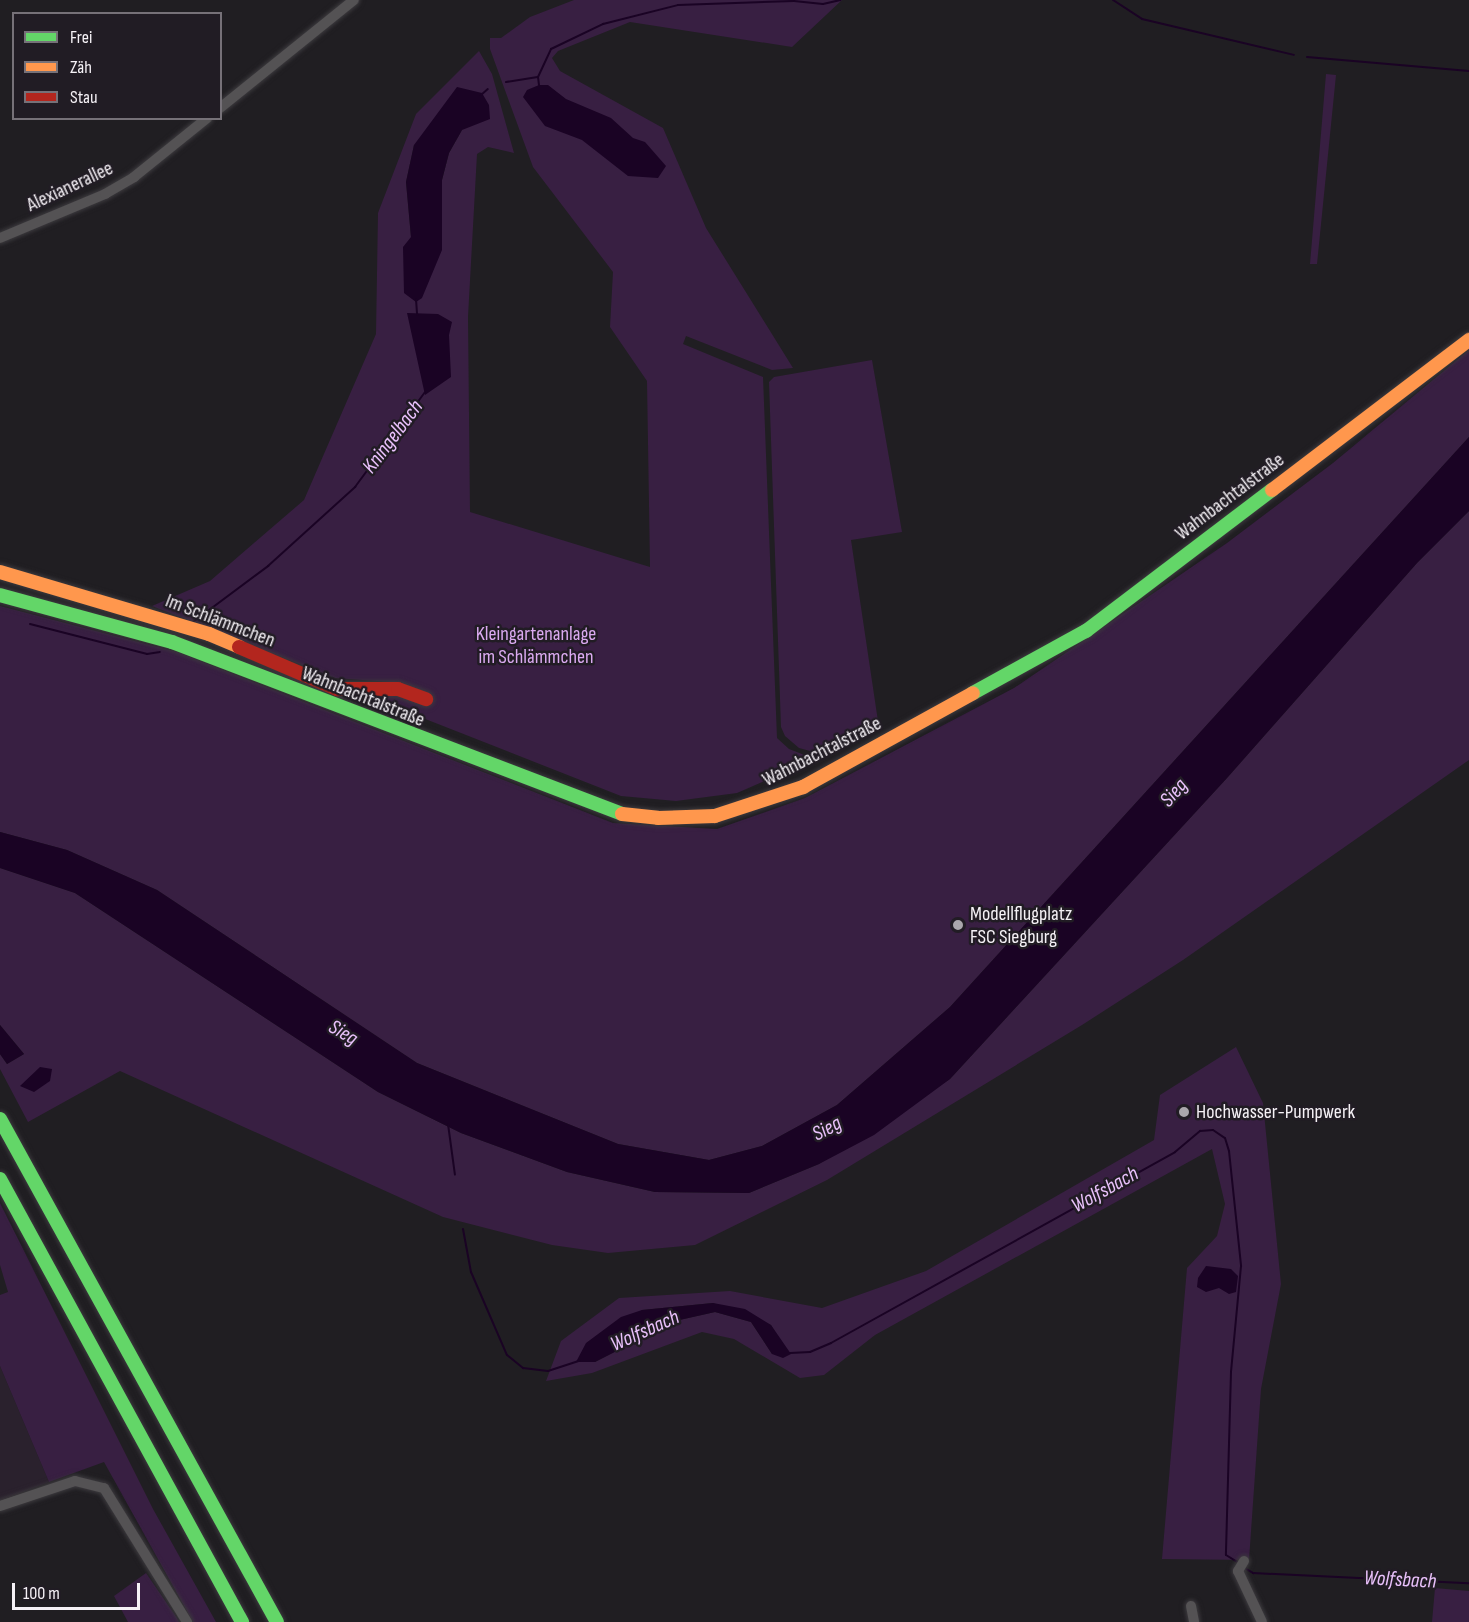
<!DOCTYPE html>
<html>
<head>
<meta charset="utf-8">
<style>
  body { margin:0 }
  #map { position:relative; width:1469px; height:1622px; overflow:hidden; background:#201e22; font-family:"Sofia Sans Condensed",sans-serif }
  div>[style] { position:absolute }
  .built>* { inset:0; background:#2a212d }
  .green>* { inset:0; background:#381f42 }
  .water>* { inset:0; background:#1a0324 }
  .stream>* { height:2px; margin:-1px; padding:0 1px; transform-origin:1px; border-radius:1px; background:#1a0324 }
  .roads { filter:drop-shadow(0 0 2px #3c3a3e) drop-shadow(0 0 2px #3c3a3e) }
  .street>* { height:10px; margin:-5px; padding:0 5px; transform-origin:5px; border-radius:5px; background:#545254 }
  .fast>* { height:14px; margin:-7px; padding:0 7px; transform-origin:7px; border-radius:7px; background:#63d668 }
  .slow>* { height:14px; margin:-7px; padding:0 7px; transform-origin:7px; border-radius:7px; background:#ff974d }
  .jam>* { height:14px; margin:-7px; padding:0 7px; transform-origin:7px; border-radius:7px; background:#b3261e }
  .dots>* { width:16px; height:16px; translate:-50% -50%; box-sizing:border-box; border:3px solid #211c24; border-radius:50% }
  span { translate:-50% -50%; white-space:nowrap; text-align:center; line-height:1.15; -webkit-text-stroke:5px #211c24; paint-order:stroke }
  .street-label { font-size:20px; color:#f5f1f6 }
  .park-label { font-size:20px; color:#dbaaf1 }
  .poi-label { font-size:20px; color:#f5f1f6 }
  .left { translate:0 -50%; text-align:left }
  .water-label { font-size:21px; color:#e9c1fb; font-style:italic }
  .legend { position:absolute; left:12px; top:12px; width:210px; height:108px; box-sizing:border-box; background:#211c24; border:2px solid #767178; margin:0; padding:8px 10px; list-style:none; font-size:18px; color:#f5f1f6 }
  .legend li { display:flex; align-items:center; gap:12px; height:30px }
  .legend b { width:30px; border:2px solid #767178 }
  .scale { position:absolute; left:12px; top:1583px; width:128px; height:27px; box-sizing:border-box; border:3px solid #f5f1f6; border-top:0; padding-left:8px; font-size:18px; line-height:21px; white-space:nowrap; color:#f5f1f6; -webkit-text-stroke:4px #211c24; paint-order:stroke }
</style>
</head>
<body>
<div id="map">
  <div class="built">
    <div style="clip-path:polygon(0 1366px,49px 1482px,0 1501px)"></div>
  </div>
  <div class="green">
    <div style="clip-path:polygon(evenodd,574px 0,842px 0,792px 47px,630px 22px,558px 51px,552px 58px,560px 71px,663px 128px,706px 228px,793px 368px,772px 370px,686px 336px,683px 344px,763px 377px,777px 738px,789px 749px,815px 759px,737px 793px,676px 801px,621px 796px,382px 702px,390px 682px,335px 678px,152px 606px,210px 581px,304px 500px,376px 334px,378px 213px,416px 114px,479px 51px,492px 74px,514px 153px,488px 147px,477px 154px,468px 317px,470px 512px,650px 567px,647px 381px,610px 327px,613px 272px,533px 167px,490px 49px,490px 38px,501px 38px,530px 17px,574px 0,462px 130px,449px 153px,442px 180px,442px 250px,411px 237px,406px 182px,414px 145px,462px 130px)"></div>
    <div style="clip-path:polygon(1326px 74px,1336px 75px,1317px 264px,1310px 264px)"></div>
    <div style="clip-path:polygon(1469px 350px,1469px 437px,950px 1007px,837px 1105px,762px 1146px,709px 1160px,618px 1144px,417px 1063px,157px 890px,67px 850px,0 832px,0 606px,177px 652px,613px 823px,717px 829px,805px 798px,1014px 688px,1227px 543px,1333px 463px)"></div>
    <div style="clip-path:polygon(872px 360px,902px 532px,851px 540px,879px 728px,825px 755px,799px 748px,785px 736px,781px 727px,769px 382px,774px 377px)"></div>
    <div style="clip-path:polygon(1469px 511px,1469px 760px,1183px 960px,1082px 1025px,827px 1180px,695px 1245px,608px 1253px,552px 1245px,443px 1217px,120px 1071px,28px 1122px,0 1069px,0 1054px,7px 1064px,24px 1054px,0 1025px,0 868px,75px 893px,378px 1092px,461px 1133px,567px 1172px,655px 1192px,749px 1193px,819px 1164px,950px 1079px,1227px 778px,1417px 563px)"></div>
    <div style="clip-path:polygon(evenodd,1236px 1047px,1263px 1103px,1281px 1284px,1261px 1389px,1249px 1560px,1162px 1559px,1187px 1268px,1217px 1236px,1225px 1204px,1212px 1149px,875px 1335px,824px 1375px,800px 1378px,734px 1339px,702px 1332px,592px 1373px,546px 1381px,561px 1341px,619px 1298px,730px 1291px,822px 1308px,926px 1271px,1154px 1140px,1160px 1095px,1236px 1047px,713px 1303px,771px 1325px,783px 1346px,772px 1354px,751px 1322px,715px 1312px,675px 1321px,595px 1362px,577px 1362px,642px 1310px,713px 1303px)"></div>
    <div style="clip-path:polygon(0 1203px,153px 1509px,216px 1622px,193px 1622px,104px 1462px,49px 1482px,0 1366px,0 1295px,8px 1292px,0 1265px)"></div>
    <div style="clip-path:polygon(146px 1573px,177px 1618px,179px 1622px,128px 1622px,114px 1596px)"></div>
    <div style="clip-path:polygon(1435px 1588px,1469px 1591px,1469px 1622px,1432px 1622px)"></div>
  </div>
  <div class="water">
    <div style="clip-path:polygon(539px 85px,548px 85px,566px 99px,611px 118px,633px 138px,645px 142px,666px 166px,658px 178px,628px 176px,582px 140px,545px 126px,523px 97px,527px 90px)"></div>
    <div style="clip-path:polygon(457px 87px,482px 93px,489px 105px,490px 119px,462px 130px,449px 153px,442px 180px,442px 250px,422px 298px,416px 302px,404px 293px,403px 247px,411px 237px,406px 182px,414px 145px)"></div>
    <div style="clip-path:polygon(407px 313px,438px 314px,452px 322px,449px 335px,451px 377px,425px 395px)"></div>
    <div style="clip-path:polygon(1469px 437px,1469px 511px,1417px 563px,1227px 778px,950px 1079px,874px 1135px,819px 1164px,749px 1193px,655px 1192px,567px 1172px,461px 1133px,378px 1092px,75px 893px,0 868px,0 832px,67px 850px,157px 890px,417px 1063px,618px 1144px,709px 1160px,762px 1146px,837px 1105px,950px 1007px)"></div>
    <div style="clip-path:polygon(0 1025px,24px 1054px,7px 1064px,0 1054px)"></div>
    <div style="clip-path:polygon(40px 1067px,52px 1069px,50px 1081px,34px 1092px,20px 1086px)"></div>
    <div style="clip-path:polygon(1206px 1266px,1231px 1269px,1238px 1276px,1236px 1292px,1229px 1294px,1219px 1288px,1206px 1292px,1197px 1287px,1198px 1278px)"></div>
    <div style="clip-path:polygon(713px 1303px,745px 1309px,771px 1325px,791px 1354px,783px 1358px,772px 1354px,751px 1322px,715px 1312px,675px 1321px,595px 1362px,576px 1362px,586px 1343px,621px 1317px,642px 1310px)"></div>
  </div>
  <div class="stream">
    <div style="left:1113px;top:0;width:35px;rotate:33deg"></div>
    <div style="left:1142px;top:19px;width:156px;rotate:13.3deg"></div>
    <div style="left:1307px;top:57px;width:163px;rotate:4.9deg"></div>
    <div style="left:538px;top:77px;width:8px;rotate:83deg"></div>
    <div style="left:506px;top:82px;width:32px;rotate:-9deg"></div>
    <div style="left:538px;top:77px;width:31px;rotate:-65deg"></div>
    <div style="left:551px;top:49px;width:58px;rotate:-25.7deg"></div>
    <div style="left:603px;top:24px;width:77px;rotate:-14.2deg"></div>
    <div style="left:678px;top:5px;width:116px;rotate:-2deg"></div>
    <div style="left:794px;top:1px;width:29px;rotate:6deg"></div>
    <div style="left:823px;top:4px;width:18px;rotate:-13deg"></div>
    <div style="left:481px;top:95px;width:9px;rotate:-41deg"></div>
    <div style="left:416px;top:299px;width:16px;rotate:86deg"></div>
    <div style="left:193px;top:622px;width:94px;rotate:-36.7deg"></div>
    <div style="left:268px;top:566px;width:118px;rotate:-42.2deg"></div>
    <div style="left:355px;top:487px;width:118px;rotate:-53.6deg"></div>
    <div style="left:30px;top:624px;width:121px;rotate:14.4deg"></div>
    <div style="left:147px;top:654px;width:13px;rotate:-9deg"></div>
    <div style="left:448px;top:1124px;width:51px;rotate:82.2deg"></div>
    <div style="left:463px;top:1229px;width:44px;rotate:79.5deg"></div>
    <div style="left:471px;top:1272px;width:90px;rotate:66.6deg"></div>
    <div style="left:507px;top:1355px;width:21px;rotate:39deg"></div>
    <div style="left:523px;top:1368px;width:25px;rotate:7deg"></div>
    <div style="left:548px;top:1371px;width:33px;rotate:-18deg"></div>
    <div style="left:790px;top:1353px;width:20px;rotate:-3deg"></div>
    <div style="left:810px;top:1352px;width:23px;rotate:-23deg"></div>
    <div style="left:831px;top:1343px;width:393px;rotate:-29deg"></div>
    <div style="left:1175px;top:1152px;width:33px;rotate:-40deg"></div>
    <div style="left:1200px;top:1131px;width:13px;rotate:-4deg"></div>
    <div style="left:1213px;top:1130px;width:14px;rotate:34deg"></div>
    <div style="left:1225px;top:1138px;width:14px;rotate:73deg"></div>
    <div style="left:1229px;top:1151px;width:116px;rotate:84deg"></div>
    <div style="left:1241px;top:1266px;width:106px;rotate:95.4deg"></div>
    <div style="left:1231px;top:1372px;width:183px;rotate:91.6deg"></div>
    <div style="left:1226px;top:1555px;width:15px;rotate:32deg"></div>
    <div style="left:1243px;top:1567px;width:12px;rotate:31deg"></div>
    <div style="left:1253px;top:1573px;width:216px;rotate:2.7deg"></div>
  </div>
  <div class="roads">
    <div class="street">
      <div style="left:220px;top:108px;width:172px;rotate:-38.9deg"></div>
      <div style="left:0;top:238px;width:114px;rotate:-22.7deg"></div>
      <div style="left:105px;top:194px;width:34px;rotate:-30deg"></div>
      <div style="left:134px;top:177px;width:94px;rotate:-38.9deg"></div>
      <div style="left:0;top:1506px;width:79px;rotate:-18.4deg"></div>
      <div style="left:75px;top:1481px;width:30px;rotate:14deg"></div>
      <div style="left:104px;top:1488px;width:158px;rotate:58.2deg"></div>
      <div style="left:1244px;top:1561px;width:12px;rotate:121deg"></div>
      <div style="left:1238px;top:1571px;width:56px;rotate:64.8deg"></div>
      <div style="left:1191px;top:1606px;width:16px;rotate:79deg"></div>
    </div>
    <div class="fast">
      <div style="left:0;top:595px;width:178px;rotate:15.3deg"></div>
      <div style="left:172px;top:642px;width:482px;rotate:20.9deg"></div>
      <div style="left:973px;top:693px;width:129px;rotate:-28.8deg"></div>
      <div style="left:1086px;top:631px;width:233px;rotate:-37.2deg"></div>
      <div style="left:0;top:1119px;width:574px;rotate:61.16deg"></div>
      <div style="left:0;top:1179px;width:505px;rotate:61.35deg"></div>
    </div>
    <div class="slow">
      <div style="left:1272px;top:490px;width:248px;rotate:-37.3deg"></div>
      <div style="left:0;top:572px;width:218px;rotate:16.5deg"></div>
      <div style="left:209px;top:634px;width:33px;rotate:23deg"></div>
      <div style="left:622px;top:814px;width:36px;rotate:6deg"></div>
      <div style="left:658px;top:818px;width:57px;rotate:-2deg"></div>
      <div style="left:715px;top:816px;width:93px;rotate:-18.2deg"></div>
      <div style="left:803px;top:787px;width:194px;rotate:-28.9deg"></div>
    </div>
    <div class="jam">
      <div style="left:239px;top:647px;width:107px;rotate:23.2deg"></div>
      <div style="left:337px;top:689px;width:61px"></div>
      <div style="left:398px;top:689px;width:30px;rotate:20deg"></div>
    </div>
  </div>
  <div class="dots">
    <div style="left:958px;top:925px;background:#aaa7ac"></div>
    <div style="left:1184px;top:1112px;background:#aaa7ac"></div>
  </div>
  <div class="street-label">
    <span style="left:70px;top:187px;rotate:-25deg">Alexianerallee</span>
    <span style="left:1230px;top:497px;rotate:-37deg">Wahnbachtalstraße</span>
    <span style="left:220px;top:621px;rotate:21deg">Im Schlämmchen</span>
    <span style="left:363px;top:697px;rotate:22deg">Wahnbachtalstraße</span>
    <span style="left:822px;top:752px;rotate:-27deg">Wahnbachtalstraße</span>
  </div>
  <div class="park-label">
    <span style="left:536px;top:646px">Kleingartenanlage<br>im Schlämmchen</span>
  </div>
  <div class="poi-label">
    <span class="left" style="left:970px;top:926px">Modellflugplatz<br>FSC Siegburg</span>
    <span class="left" style="left:1196px;top:1112px">Hochwasser-Pumpwerk</span>
  </div>
  <div class="water-label">
    <span style="left:393px;top:437px;rotate:-53deg">Kningelbach</span>
    <span style="left:1174px;top:793px;rotate:-49deg">Sieg</span>
    <span style="left:343px;top:1033px;rotate:31deg">Sieg</span>
    <span style="left:827px;top:1129px;rotate:-28deg">Sieg</span>
    <span style="left:1105px;top:1190px;rotate:-29deg">Wolfsbach</span>
    <span style="left:645px;top:1331px;rotate:-24deg">Wolfsbach</span>
    <span style="left:1400px;top:1580px;rotate:3deg">Wolfsbach</span>
  </div>
  <ul class="legend">
  <li><b style="height:8px;background:#63d668"></b>Frei</li>
  <li><b style="height:8px;background:#ff974d"></b>Zäh</li>
  <li><b style="height:8px;background:#b3261e"></b>Stau</li>
  </ul>
  <div class="scale">100 m</div>
</div>
</body>
</html>
